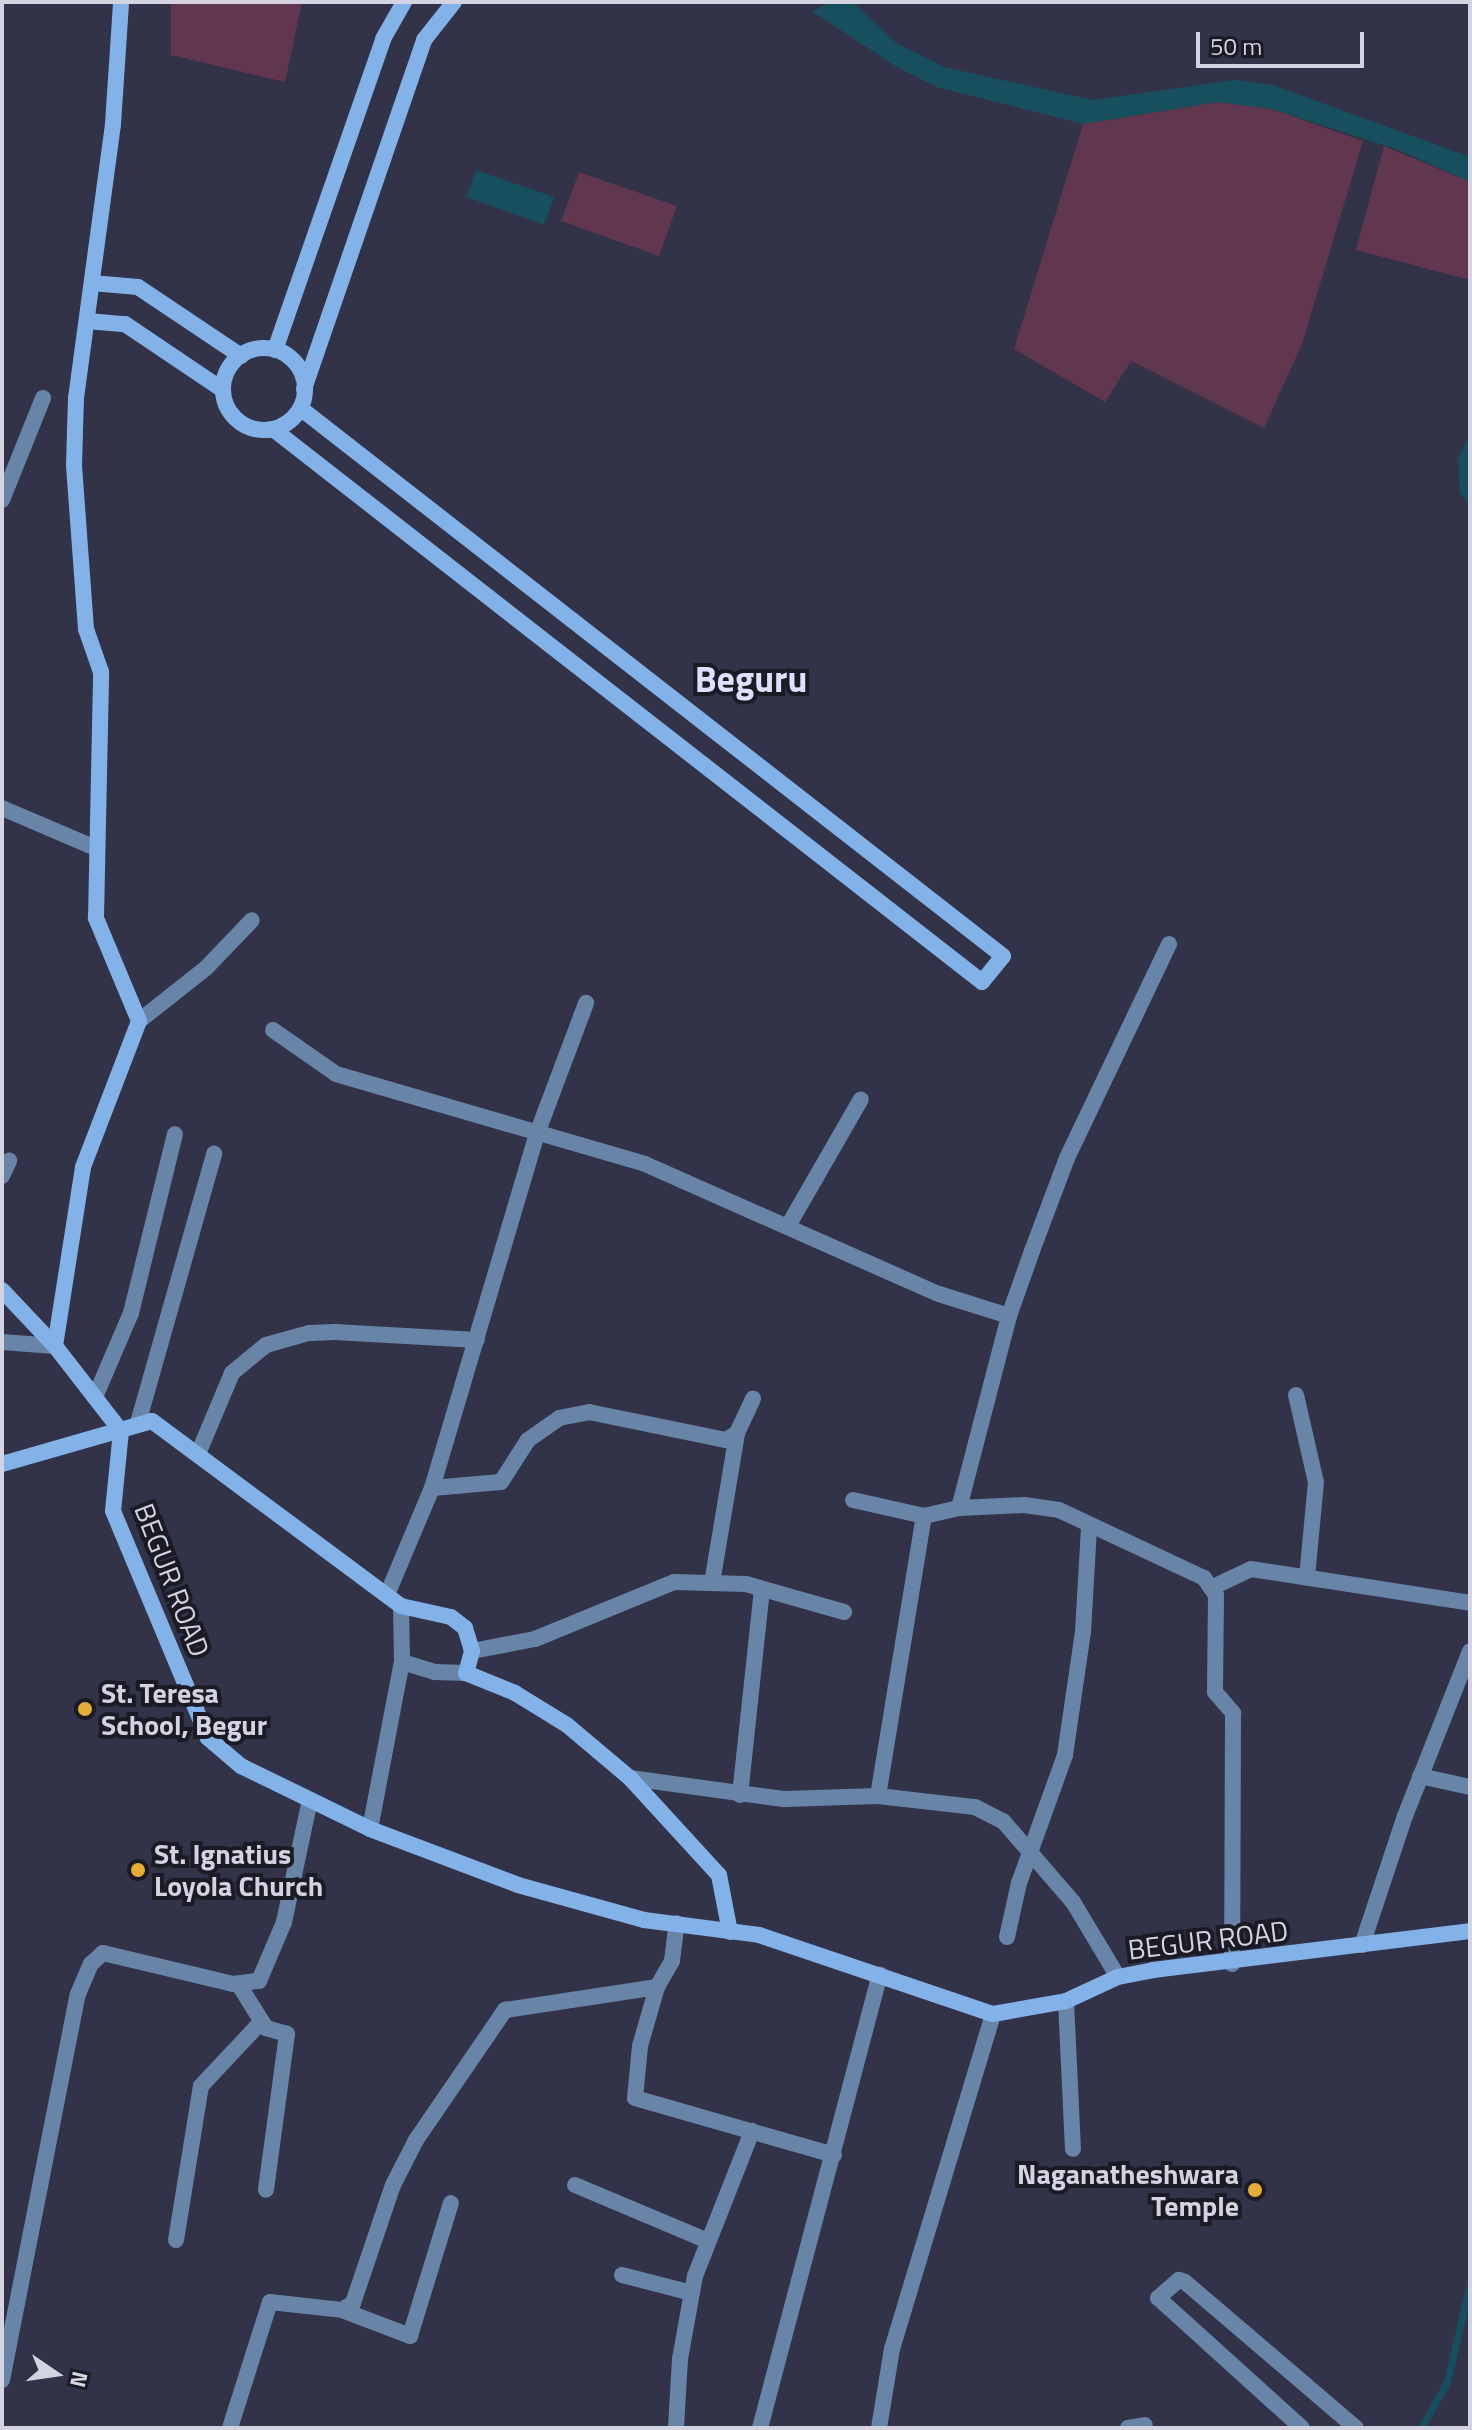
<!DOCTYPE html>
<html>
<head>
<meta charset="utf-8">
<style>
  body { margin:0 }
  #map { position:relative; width:1472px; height:2430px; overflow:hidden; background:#323249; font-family:"Titillium Web",sans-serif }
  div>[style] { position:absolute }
  .green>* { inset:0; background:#60374e }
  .water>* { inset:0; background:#174f5f }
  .stream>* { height:7px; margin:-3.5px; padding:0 3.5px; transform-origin:3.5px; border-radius:3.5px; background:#174f5f }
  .street>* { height:16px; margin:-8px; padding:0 8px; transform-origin:8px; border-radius:8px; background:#6885a8 }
  .secondary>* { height:16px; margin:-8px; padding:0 8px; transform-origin:8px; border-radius:8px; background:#83b2e9 }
  .secondary>.ring { margin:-8px; padding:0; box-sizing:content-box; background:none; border:16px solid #83b2e9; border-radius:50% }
  .dots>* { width:22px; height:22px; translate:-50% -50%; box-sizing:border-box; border:4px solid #1b1b26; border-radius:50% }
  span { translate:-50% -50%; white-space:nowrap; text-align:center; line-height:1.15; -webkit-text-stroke:8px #1b1b26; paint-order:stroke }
  .street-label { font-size:28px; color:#d3d3e2 }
  .poi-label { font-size:28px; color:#d3d3e2; font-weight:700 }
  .left { translate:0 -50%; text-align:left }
  .right { translate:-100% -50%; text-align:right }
  .district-label { font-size:36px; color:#dee0fd; font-weight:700 }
  .frame { position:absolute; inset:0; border:4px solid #d3d3e2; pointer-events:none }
  .north { position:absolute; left:16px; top:2334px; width:80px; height:80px; -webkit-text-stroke:6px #1b1b26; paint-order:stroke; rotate:103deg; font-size:22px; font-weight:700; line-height:32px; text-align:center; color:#d3d3e2 }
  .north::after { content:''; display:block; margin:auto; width:28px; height:36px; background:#d3d3e2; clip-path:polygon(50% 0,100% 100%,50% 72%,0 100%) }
  .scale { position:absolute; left:1196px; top:32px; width:168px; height:36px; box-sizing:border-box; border:4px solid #d3d3e2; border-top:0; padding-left:10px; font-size:24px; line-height:28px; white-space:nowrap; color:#d3d3e2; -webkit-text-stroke:6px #1b1b26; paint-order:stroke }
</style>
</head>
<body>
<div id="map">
  <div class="green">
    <div style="clip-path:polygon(171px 2px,302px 2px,285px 82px,171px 55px)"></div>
    <div style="clip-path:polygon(1218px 102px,1272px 109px,1363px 141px,1302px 344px,1264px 428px,1131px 361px,1105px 402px,1014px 349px,1083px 124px)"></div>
    <div style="clip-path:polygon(1384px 146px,1470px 182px,1470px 280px,1356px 250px)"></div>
    <div style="clip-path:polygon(579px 172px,677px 206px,659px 256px,561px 221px)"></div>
  </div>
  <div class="water">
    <div style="clip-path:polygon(831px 2px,853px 2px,896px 43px,944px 67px,1093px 100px,1234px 80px,1273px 85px,1470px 157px,1470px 182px,1399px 150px,1272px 109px,1217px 102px,1083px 124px,937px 87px,898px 68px,812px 11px)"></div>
    <div style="clip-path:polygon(476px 170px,554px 197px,544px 225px,466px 197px)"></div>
    <div style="clip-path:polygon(1470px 434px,1470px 506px,1460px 493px,1458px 459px)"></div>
  </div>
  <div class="stream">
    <div style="left:1421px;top:2428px;width:53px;rotate:-60.5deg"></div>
    <div style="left:1447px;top:2382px;width:102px;rotate:-76.9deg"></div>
  </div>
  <div class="street">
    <div style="left:2px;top:500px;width:110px;rotate:-68.1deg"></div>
    <div style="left:2px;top:808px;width:102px;rotate:23.1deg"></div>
    <div style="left:139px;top:1021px;width:85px;rotate:-38.3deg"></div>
    <div style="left:206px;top:968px;width:66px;rotate:-46.2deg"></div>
    <div style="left:273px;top:1030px;width:77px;rotate:34.9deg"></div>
    <div style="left:336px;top:1074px;width:322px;rotate:16.2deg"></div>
    <div style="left:645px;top:1164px;width:321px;rotate:23.9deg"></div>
    <div style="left:939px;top:1294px;width:73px;rotate:17.4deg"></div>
    <div style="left:2px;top:1176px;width:17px;rotate:-65deg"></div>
    <div style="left:788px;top:1226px;width:146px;rotate:-60.1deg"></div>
    <div style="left:2px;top:1342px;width:53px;rotate:4.3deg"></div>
    <div style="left:1296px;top:1395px;width:89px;rotate:77.1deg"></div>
    <div style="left:1316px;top:1482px;width:96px;rotate:95.4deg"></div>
    <div style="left:95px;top:1397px;width:91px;rotate:-66.8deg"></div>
    <div style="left:131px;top:1313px;width:184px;rotate:-76.2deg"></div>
    <div style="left:138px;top:1423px;width:280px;rotate:-74.2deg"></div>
    <div style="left:198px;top:1454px;width:88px;rotate:-67.2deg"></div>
    <div style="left:232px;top:1373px;width:44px;rotate:-39.5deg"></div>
    <div style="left:266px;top:1345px;width:45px;rotate:-15.6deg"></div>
    <div style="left:309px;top:1333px;width:26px;rotate:-2deg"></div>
    <div style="left:335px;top:1332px;width:142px;rotate:3.2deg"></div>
    <div style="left:432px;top:1488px;width:372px;rotate:-73.5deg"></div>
    <div style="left:538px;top:1131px;width:137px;rotate:-69.4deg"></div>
    <div style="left:853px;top:1500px;width:73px;rotate:12.7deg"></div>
    <div style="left:959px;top:1508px;width:65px;rotate:-2.6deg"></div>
    <div style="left:1024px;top:1505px;width:35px;rotate:8deg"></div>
    <div style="left:1059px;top:1510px;width:160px;rotate:25.1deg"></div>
    <div style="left:1204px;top:1578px;width:21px;rotate:55deg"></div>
    <div style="left:1216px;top:1595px;width:97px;rotate:90.6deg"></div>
    <div style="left:1215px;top:1692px;width:28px;rotate:49deg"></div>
    <div style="left:1233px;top:1713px;width:251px;rotate:90.2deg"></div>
    <div style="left:712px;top:1583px;width:152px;rotate:-80.5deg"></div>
    <div style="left:1211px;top:1588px;width:44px;rotate:-25.4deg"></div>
    <div style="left:1251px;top:1569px;width:222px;rotate:8.8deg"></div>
    <div style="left:387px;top:1595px;width:116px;rotate:-67.2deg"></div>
    <div style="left:432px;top:1488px;width:69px;rotate:-5deg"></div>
    <div style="left:501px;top:1482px;width:50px;rotate:-57.3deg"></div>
    <div style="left:528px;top:1440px;width:38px;rotate:-35deg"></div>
    <div style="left:559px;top:1418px;width:31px;rotate:-11deg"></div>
    <div style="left:589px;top:1412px;width:140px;rotate:11.6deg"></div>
    <div style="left:726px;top:1440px;width:13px;rotate:-32deg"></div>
    <div style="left:737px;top:1433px;width:38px;rotate:-65deg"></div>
    <div style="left:472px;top:1651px;width:64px;rotate:-10.8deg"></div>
    <div style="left:535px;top:1639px;width:150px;rotate:-22.3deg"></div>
    <div style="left:674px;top:1582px;width:72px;rotate:1.6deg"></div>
    <div style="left:746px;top:1584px;width:102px;rotate:15.9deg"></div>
    <div style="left:402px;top:1662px;width:34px;rotate:17deg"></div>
    <div style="left:434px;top:1672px;width:32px;rotate:2deg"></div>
    <div style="left:1420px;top:1776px;width:51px;rotate:12.4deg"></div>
    <div style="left:630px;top:1778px;width:155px;rotate:7.8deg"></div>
    <div style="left:784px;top:1799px;width:94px;rotate:-1.8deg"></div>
    <div style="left:878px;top:1796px;width:98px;rotate:6.5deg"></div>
    <div style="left:975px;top:1807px;width:31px;rotate:27deg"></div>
    <div style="left:1003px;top:1821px;width:107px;rotate:49.2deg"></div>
    <div style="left:1073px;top:1902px;width:87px;rotate:59deg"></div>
    <div style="left:740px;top:1795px;width:207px;rotate:-83.9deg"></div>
    <div style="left:878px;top:1796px;width:284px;rotate:-80.7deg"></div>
    <div style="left:924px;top:1516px;width:36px;rotate:-13deg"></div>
    <div style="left:959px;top:1508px;width:198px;rotate:-75.4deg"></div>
    <div style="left:1009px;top:1316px;width:69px;rotate:-70.5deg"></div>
    <div style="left:1032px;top:1251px;width:99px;rotate:-69.4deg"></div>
    <div style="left:1067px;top:1158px;width:237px;rotate:-64.5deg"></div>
    <div style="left:370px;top:1829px;width:170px;rotate:-79.2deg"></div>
    <div style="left:402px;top:1662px;width:56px;rotate:-91deg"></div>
    <div style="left:1007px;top:1937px;width:55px;rotate:-77.5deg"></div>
    <div style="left:1019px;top:1883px;width:136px;rotate:-70.2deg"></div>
    <div style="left:1065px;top:1755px;width:124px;rotate:-81.7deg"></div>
    <div style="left:1083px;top:1632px;width:105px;rotate:-86.7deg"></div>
    <div style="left:1362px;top:1945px;width:136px;rotate:-71.6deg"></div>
    <div style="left:1405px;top:1816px;width:177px;rotate:-68.5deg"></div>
    <div style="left:239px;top:1985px;width:51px;rotate:57.9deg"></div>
    <div style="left:266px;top:2028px;width:22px;rotate:16deg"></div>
    <div style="left:287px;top:2034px;width:157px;rotate:97.7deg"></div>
    <div style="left:657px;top:1987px;width:61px;rotate:106.1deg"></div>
    <div style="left:640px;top:2046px;width:52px;rotate:95.5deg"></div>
    <div style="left:635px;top:2098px;width:207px;rotate:16deg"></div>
    <div style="left:1066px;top:2001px;width:148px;rotate:87.3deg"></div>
    <div style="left:575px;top:2185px;width:142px;rotate:22.8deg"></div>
    <div style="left:176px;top:2240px;width:156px;rotate:-80.8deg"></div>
    <div style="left:201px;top:2086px;width:88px;rotate:-46.8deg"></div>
    <div style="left:622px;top:2275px;width:72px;rotate:14.4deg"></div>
    <div style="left:342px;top:2310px;width:13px;rotate:-32deg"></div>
    <div style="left:353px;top:2303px;width:125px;rotate:-71.3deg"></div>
    <div style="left:393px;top:2185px;width:51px;rotate:-62.9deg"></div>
    <div style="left:416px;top:2140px;width:158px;rotate:-55.6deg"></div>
    <div style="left:505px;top:2010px;width:154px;rotate:-8.6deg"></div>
    <div style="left:657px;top:1987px;width:30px;rotate:-60deg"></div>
    <div style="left:672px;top:1961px;width:38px;rotate:-83deg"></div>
    <div style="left:2px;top:2380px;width:393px;rotate:-78.9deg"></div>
    <div style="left:78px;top:1994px;width:33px;rotate:-67deg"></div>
    <div style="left:91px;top:1964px;width:16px;rotate:-43deg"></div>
    <div style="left:103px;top:1953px;width:134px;rotate:13.4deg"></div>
    <div style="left:233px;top:1984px;width:26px;rotate:-7deg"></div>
    <div style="left:259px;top:1981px;width:64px;rotate:-67deg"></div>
    <div style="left:284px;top:1922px;width:125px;rotate:-78deg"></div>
    <div style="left:230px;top:2428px;width:132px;rotate:-72.4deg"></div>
    <div style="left:270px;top:2302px;width:72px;rotate:6.3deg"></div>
    <div style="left:342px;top:2310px;width:73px;rotate:20.9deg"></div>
    <div style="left:410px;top:2336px;width:139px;rotate:-72.9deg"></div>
    <div style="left:676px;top:2428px;width:69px;rotate:-86.7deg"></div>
    <div style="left:680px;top:2359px;width:84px;rotate:-79.8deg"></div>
    <div style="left:695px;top:2276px;width:156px;rotate:-68.5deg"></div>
    <div style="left:760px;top:2428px;width:469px;rotate:-75.2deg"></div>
    <div style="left:879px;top:2428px;width:80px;rotate:-80.7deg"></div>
    <div style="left:892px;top:2349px;width:350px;rotate:-73.2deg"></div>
    <div style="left:1128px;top:2428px;width:17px;rotate:-10deg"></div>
    <div style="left:1302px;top:2428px;width:194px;rotate:-137.9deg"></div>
    <div style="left:1158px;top:2298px;width:28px;rotate:-41deg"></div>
    <div style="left:1179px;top:2280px;width:6px;rotate:18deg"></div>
    <div style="left:1185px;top:2282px;width:225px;rotate:40.5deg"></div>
  </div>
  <div class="secondary">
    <div style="left:92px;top:283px;width:46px;rotate:5deg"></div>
    <div style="left:138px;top:287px;width:124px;rotate:33.8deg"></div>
    <div style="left:87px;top:321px;width:38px;rotate:5deg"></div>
    <div style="left:125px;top:324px;width:118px;rotate:34deg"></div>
    <div class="ring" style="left:223px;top:348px;width:66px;height:66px"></div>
    <div style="left:275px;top:350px;width:329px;rotate:-70.8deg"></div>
    <div style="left:383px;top:39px;width:43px;rotate:-60.4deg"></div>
    <div style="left:304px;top:389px;width:369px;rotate:-71deg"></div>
    <div style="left:424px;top:40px;width:48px;rotate:-51.7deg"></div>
    <div style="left:273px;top:429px;width:899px;rotate:37.95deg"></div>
    <div style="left:982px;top:982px;width:33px;rotate:-51deg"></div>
    <div style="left:1003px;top:956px;width:891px;rotate:-142.06deg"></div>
    <div style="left:2px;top:1290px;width:77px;rotate:46.6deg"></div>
    <div style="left:55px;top:1346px;width:108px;rotate:52.2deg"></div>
    <div style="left:55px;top:1346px;width:181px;rotate:-81.1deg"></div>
    <div style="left:83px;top:1167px;width:156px;rotate:-69deg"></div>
    <div style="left:139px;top:1021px;width:112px;rotate:-112.7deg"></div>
    <div style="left:96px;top:918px;width:246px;rotate:-88.8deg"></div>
    <div style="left:101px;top:672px;width:46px;rotate:-109.2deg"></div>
    <div style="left:86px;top:629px;width:164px;rotate:-94.2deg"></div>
    <div style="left:74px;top:465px;width:67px;rotate:-88.3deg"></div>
    <div style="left:76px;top:398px;width:276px;rotate:-82.3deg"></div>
    <div style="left:113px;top:124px;width:122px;rotate:-86.2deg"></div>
    <div style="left:121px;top:1431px;width:80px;rotate:95.7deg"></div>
    <div style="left:113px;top:1511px;width:246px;rotate:67.3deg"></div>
    <div style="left:208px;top:1738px;width:43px;rotate:40.3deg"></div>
    <div style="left:241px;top:1766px;width:144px;rotate:26deg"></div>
    <div style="left:370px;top:1829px;width:158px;rotate:20.7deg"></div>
    <div style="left:518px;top:1885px;width:131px;rotate:15.5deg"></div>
    <div style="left:644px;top:1920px;width:116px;rotate:7.4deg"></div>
    <div style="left:759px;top:1935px;width:247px;rotate:18.7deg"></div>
    <div style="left:993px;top:2014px;width:74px;rotate:-10.1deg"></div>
    <div style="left:1066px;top:2001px;width:57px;rotate:-24.8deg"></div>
    <div style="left:1118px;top:1977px;width:36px;rotate:-11deg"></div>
    <div style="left:1153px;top:1970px;width:319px;rotate:-7deg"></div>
    <div style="left:2px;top:1464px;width:156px;rotate:-16deg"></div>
    <div style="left:152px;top:1421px;width:310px;rotate:36.6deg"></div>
    <div style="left:401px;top:1606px;width:51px;rotate:12.4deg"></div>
    <div style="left:451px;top:1617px;width:18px;rotate:38deg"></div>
    <div style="left:465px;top:1628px;width:24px;rotate:73deg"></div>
    <div style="left:472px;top:1651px;width:23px;rotate:105deg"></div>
    <div style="left:466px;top:1673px;width:53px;rotate:22.2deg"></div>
    <div style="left:515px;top:1693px;width:61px;rotate:31.6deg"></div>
    <div style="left:567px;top:1725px;width:82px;rotate:40.1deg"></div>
    <div style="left:630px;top:1778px;width:132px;rotate:47.5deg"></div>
    <div style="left:719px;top:1875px;width:58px;rotate:79.1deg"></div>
  </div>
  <div class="dots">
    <div style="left:85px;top:1709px;background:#e7ac37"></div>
    <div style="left:138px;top:1870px;background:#e7ac37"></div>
    <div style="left:1255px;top:2190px;background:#e7ac37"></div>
  </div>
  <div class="street-label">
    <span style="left:172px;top:1580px;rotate:69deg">BEGUR ROAD</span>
    <span style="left:1208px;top:1940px;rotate:-7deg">BEGUR ROAD</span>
  </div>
  <div class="poi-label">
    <span class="left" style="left:101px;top:1709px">St. Teresa<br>School, Begur</span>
    <span class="left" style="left:154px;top:1870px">St. Ignatius<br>Loyola Church</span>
    <span class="right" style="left:1239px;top:2190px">Naganatheshwara<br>Temple</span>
  </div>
  <div class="district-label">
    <span style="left:751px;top:679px">Beguru</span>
  </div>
  <div class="frame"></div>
  <div class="north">N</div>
  <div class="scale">50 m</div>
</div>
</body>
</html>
